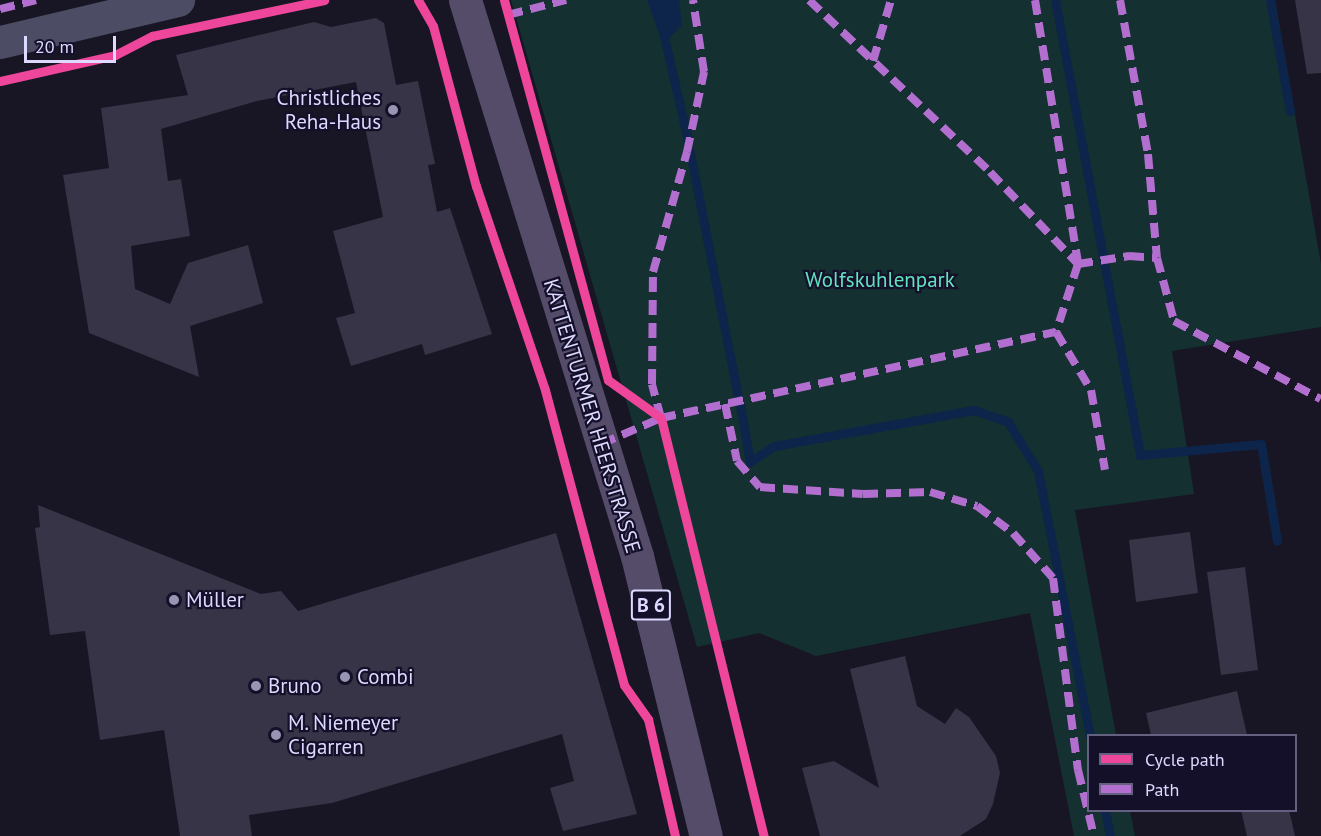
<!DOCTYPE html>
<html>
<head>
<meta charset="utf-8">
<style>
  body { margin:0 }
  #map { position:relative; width:1321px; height:836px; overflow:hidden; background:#181624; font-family:"PT Sans",sans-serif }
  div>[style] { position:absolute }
  .green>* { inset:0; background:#143030 }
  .water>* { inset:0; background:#0d254a }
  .stream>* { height:9px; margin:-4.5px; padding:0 4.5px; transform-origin:4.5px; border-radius:4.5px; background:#0d254a }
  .building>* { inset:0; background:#363446 }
  .minor>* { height:33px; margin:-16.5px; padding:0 16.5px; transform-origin:16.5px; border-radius:16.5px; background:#4c4c65 }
  .major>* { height:33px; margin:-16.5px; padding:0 16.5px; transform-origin:16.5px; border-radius:16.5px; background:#554c6a }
  .quiet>* { height:8px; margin-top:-4px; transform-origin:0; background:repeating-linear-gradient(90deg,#b36fd0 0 15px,transparent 0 23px) }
  .cycleway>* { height:9px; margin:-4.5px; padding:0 4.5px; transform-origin:4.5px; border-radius:4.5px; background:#ed469a }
  .dots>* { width:16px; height:16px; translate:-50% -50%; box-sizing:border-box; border:3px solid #14102a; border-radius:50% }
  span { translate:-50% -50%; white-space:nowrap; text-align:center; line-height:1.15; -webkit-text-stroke:4.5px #14102a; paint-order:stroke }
  .shield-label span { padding:2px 4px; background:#14102a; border:2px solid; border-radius:4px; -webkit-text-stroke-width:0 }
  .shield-label { font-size:20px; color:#ddd9ff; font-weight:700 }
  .poi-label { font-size:21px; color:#ddd9ff }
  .right { translate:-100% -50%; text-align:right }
  .left { translate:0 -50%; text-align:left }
  .park-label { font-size:21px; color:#62e3bf }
  .street-label { font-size:21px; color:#ddd9ff }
  .legend { position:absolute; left:1087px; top:734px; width:210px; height:78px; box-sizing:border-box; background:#14102a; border:2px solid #64607f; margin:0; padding:8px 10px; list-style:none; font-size:18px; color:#ddd9ff }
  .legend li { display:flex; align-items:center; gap:12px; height:30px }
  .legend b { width:30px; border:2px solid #64607f }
  .scale { position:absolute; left:24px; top:36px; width:92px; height:27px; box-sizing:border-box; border:3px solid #ddd9ff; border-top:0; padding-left:8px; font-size:18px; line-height:21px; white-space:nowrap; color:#ddd9ff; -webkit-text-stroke:4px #14102a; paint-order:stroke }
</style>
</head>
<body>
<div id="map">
  <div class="green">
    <div style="clip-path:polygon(511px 0,1275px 0,1321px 264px,1321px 327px,1172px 351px,1194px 494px,1075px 510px,1116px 735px,1088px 736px,1088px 810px,1130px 811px,1135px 836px,1074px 836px,1030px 613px,816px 656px,759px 633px,697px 647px)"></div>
  </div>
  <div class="water">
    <div style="clip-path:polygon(647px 0,679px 0,682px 25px,663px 45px)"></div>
  </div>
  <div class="stream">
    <div style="left:1055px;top:0;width:463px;rotate:79.4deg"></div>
    <div style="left:1140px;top:455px;width:121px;rotate:-5.2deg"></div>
    <div style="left:1261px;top:444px;width:98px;rotate:80.6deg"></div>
    <div style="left:1270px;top:0;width:113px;rotate:79.8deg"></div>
    <div style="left:663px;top:32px;width:111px;rotate:77deg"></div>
    <div style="left:690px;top:152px;width:250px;rotate:78.9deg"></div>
    <div style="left:740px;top:405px;width:58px;rotate:80deg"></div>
    <div style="left:750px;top:462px;width:29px;rotate:-34deg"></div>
    <div style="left:774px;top:446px;width:203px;rotate:-10.2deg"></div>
    <div style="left:974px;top:410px;width:36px;rotate:19deg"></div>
    <div style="left:1008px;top:422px;width:57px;rotate:58.5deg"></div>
    <div style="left:1038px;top:471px;width:270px;rotate:78.9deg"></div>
    <div style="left:1105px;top:810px;width:26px;rotate:79deg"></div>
  </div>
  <div class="building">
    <div style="clip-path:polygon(1295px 0,1321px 0,1321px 73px,1307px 74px)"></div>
    <div style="clip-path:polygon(376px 18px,384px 23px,396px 85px,418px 81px,435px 164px,428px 165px,437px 212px,450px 208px,492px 334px,425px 355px,422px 344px,351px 366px,336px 318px,355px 313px,333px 231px,383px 217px,356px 82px,257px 101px,161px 129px,168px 181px,181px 179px,190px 236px,131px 246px,135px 289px,170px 304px,188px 263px,248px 245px,263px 303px,190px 326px,199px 377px,89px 333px,63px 175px,109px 168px,101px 108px,188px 95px,176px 55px,314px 22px,331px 27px)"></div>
    <div style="clip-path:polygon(38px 505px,261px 594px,281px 591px,298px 611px,556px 533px,637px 814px,563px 831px,550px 788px,574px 781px,562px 734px,332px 803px,249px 815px,252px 836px,180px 836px,164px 730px,100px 740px,85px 631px,50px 635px,35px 528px,40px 527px)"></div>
    <div style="clip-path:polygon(1190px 532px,1198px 593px,1136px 602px,1129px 540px)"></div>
    <div style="clip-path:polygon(1245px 567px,1258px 670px,1221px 675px,1207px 572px)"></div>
    <div style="clip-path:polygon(905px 656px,917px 706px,945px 724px,956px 708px,969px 717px,996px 756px,1000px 773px,993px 804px,986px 819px,960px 836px,820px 836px,802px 768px,834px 761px,879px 788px,850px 669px)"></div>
    <div style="clip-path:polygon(1237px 691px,1247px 735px,1151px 735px,1146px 713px)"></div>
    <div style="clip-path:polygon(1241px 810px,1289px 810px,1295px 836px,1247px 836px)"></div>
  </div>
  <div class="minor">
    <div style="left:0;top:42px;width:183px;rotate:-13.3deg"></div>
  </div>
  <div class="major">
    <div style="left:465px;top:0;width:582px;rotate:72.81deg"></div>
    <div style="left:637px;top:556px;width:288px;rotate:76.2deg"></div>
  </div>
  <div class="quiet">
    <div style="left:809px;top:0;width:250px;rotate:43.5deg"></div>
    <div style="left:990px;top:172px;width:127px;rotate:46.3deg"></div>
    <div style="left:1078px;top:264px;width:52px;rotate:-8.9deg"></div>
    <div style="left:1129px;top:256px;width:28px;rotate:4deg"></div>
    <div style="left:1035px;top:0;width:267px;rotate:80.7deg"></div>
    <div style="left:1078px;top:264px;width:71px;rotate:107.9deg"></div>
    <div style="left:1056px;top:332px;width:68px;rotate:58.9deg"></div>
    <div style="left:1091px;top:390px;width:81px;rotate:80.1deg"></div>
    <div style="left:1120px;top:0;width:157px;rotate:79.7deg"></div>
    <div style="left:1148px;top:154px;width:104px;rotate:85.1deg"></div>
    <div style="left:1157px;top:258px;width:65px;rotate:74.9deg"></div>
    <div style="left:1174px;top:321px;width:166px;rotate:28deg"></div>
    <div style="left:0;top:9px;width:37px;rotate:-14deg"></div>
    <div style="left:508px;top:15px;width:60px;rotate:-14.5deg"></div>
    <div style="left:873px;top:61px;width:64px;rotate:-73.6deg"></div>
    <div style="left:725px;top:404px;width:58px;rotate:78.1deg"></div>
    <div style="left:737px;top:461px;width:35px;rotate:49deg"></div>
    <div style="left:760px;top:487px;width:103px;rotate:3.9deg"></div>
    <div style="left:863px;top:494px;width:67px;rotate:-1.7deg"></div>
    <div style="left:930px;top:492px;width:49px;rotate:16.6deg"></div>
    <div style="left:977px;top:506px;width:45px;rotate:36.9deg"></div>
    <div style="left:1013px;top:533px;width:60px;rotate:48.4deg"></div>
    <div style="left:1053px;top:578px;width:194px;rotate:82.6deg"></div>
    <div style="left:1078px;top:770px;width:68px;rotate:76.4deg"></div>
    <div style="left:661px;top:418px;width:35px;rotate:-105deg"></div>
    <div style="left:652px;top:384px;width:112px;rotate:-89.5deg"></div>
    <div style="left:653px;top:272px;width:125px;rotate:-74.2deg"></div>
    <div style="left:687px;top:152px;width:82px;rotate:-78deg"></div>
    <div style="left:704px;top:72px;width:73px;rotate:-98.7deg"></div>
    <div style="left:601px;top:444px;width:65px;rotate:-23.4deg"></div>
    <div style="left:661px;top:418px;width:404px;rotate:-12.3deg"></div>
  </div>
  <div class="cycleway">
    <div style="left:418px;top:0;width:30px;rotate:60deg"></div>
    <div style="left:433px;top:26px;width:166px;rotate:75deg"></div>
    <div style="left:476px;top:186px;width:215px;rotate:71.3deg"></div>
    <div style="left:545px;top:390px;width:305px;rotate:75deg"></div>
    <div style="left:624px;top:685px;width:42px;rotate:54.8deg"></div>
    <div style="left:648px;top:719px;width:120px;rotate:77deg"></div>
    <div style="left:504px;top:0;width:394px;rotate:74.7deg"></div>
    <div style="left:608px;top:380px;width:65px;rotate:35.6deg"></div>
    <div style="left:661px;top:418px;width:431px;rotate:76.2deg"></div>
    <div style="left:0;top:81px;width:118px;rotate:-12.7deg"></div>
    <div style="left:115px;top:55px;width:42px;rotate:-27.2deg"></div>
    <div style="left:152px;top:36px;width:176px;rotate:-11.8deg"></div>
  </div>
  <div class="dots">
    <div style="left:393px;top:110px;background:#9895b2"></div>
    <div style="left:174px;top:600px;background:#9895b2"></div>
    <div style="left:345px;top:677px;background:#9895b2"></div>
    <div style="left:256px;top:686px;background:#9895b2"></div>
    <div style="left:276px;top:735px;background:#9895b2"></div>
  </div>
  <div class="shield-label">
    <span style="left:651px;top:605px">B 6</span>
  </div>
  <div class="poi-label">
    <span class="right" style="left:381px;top:110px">Christliches<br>Reha-Haus</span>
    <span class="left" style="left:186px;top:600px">Müller</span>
    <span class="left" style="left:357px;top:677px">Combi</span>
    <span class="left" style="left:268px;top:686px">Bruno</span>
    <span class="left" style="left:288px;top:735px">M. Niemeyer<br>Cigarren</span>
  </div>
  <div class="park-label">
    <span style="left:880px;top:280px">Wolfskuhlenpark</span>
  </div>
  <div class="street-label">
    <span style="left:592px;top:416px;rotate:73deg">KATTENTURMER HEERSTRASSE</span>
  </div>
  <ul class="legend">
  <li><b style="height:8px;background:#ed469a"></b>Cycle path</li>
  <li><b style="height:8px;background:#b36fd0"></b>Path</li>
  </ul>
  <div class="scale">20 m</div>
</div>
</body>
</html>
